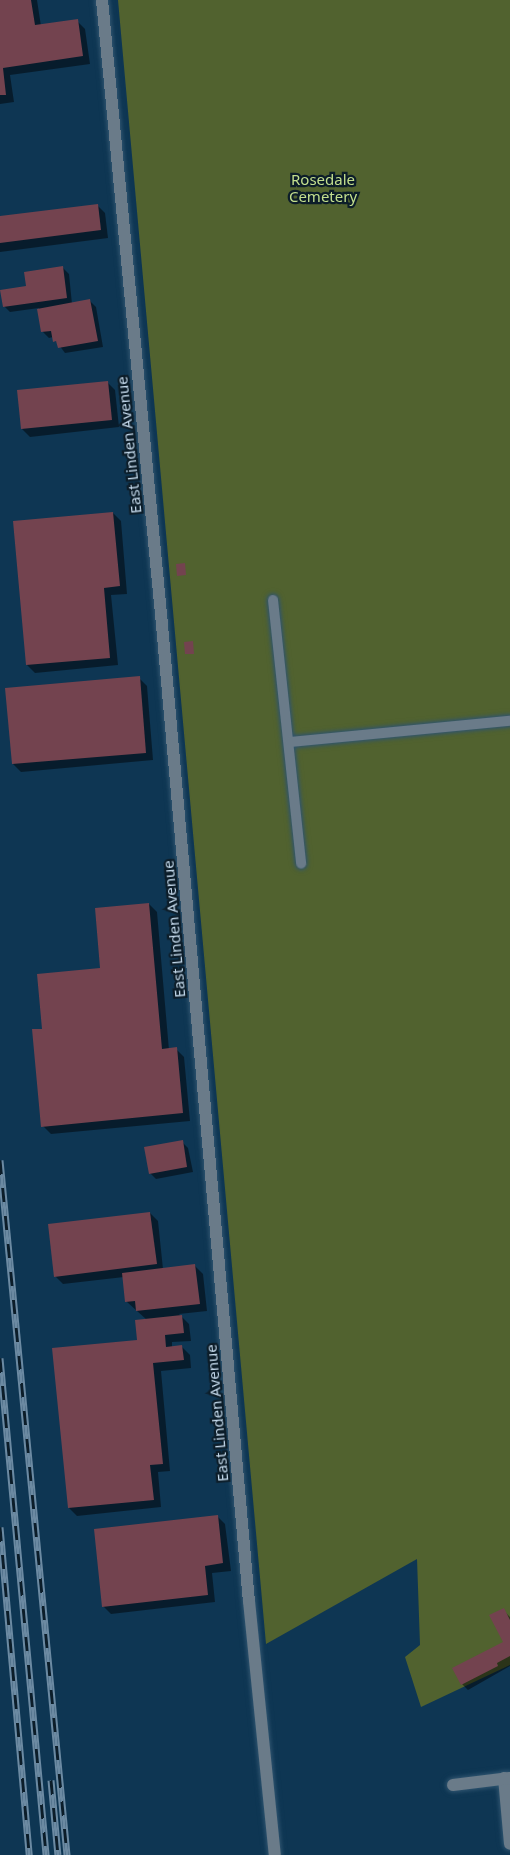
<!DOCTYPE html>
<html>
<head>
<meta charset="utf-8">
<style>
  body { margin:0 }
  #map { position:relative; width:510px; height:1855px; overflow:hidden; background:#0e3653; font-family:"Noto Sans",sans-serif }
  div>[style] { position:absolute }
  .green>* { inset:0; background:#51622f }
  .shadow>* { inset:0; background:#0007 }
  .building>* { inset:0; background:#73434f }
  .roads { filter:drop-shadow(0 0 2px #2f546f) drop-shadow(0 0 2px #2f546f) }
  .pedestrian>* { height:10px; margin:-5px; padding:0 5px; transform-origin:5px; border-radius:5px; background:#6a7b89 }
  .minor>* { height:12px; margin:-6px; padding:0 6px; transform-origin:6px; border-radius:6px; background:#6a7b89 }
  .tertiary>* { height:12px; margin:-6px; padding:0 6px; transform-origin:6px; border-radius:6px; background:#6a7b89 }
  .rail>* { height:7px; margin-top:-3.5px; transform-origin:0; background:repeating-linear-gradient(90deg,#0c1d29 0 14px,#6c8aa2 0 28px); box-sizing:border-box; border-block:2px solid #6c8aa2 }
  span { translate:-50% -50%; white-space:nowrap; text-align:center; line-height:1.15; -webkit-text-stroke:4.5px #0c1d29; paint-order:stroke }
  .park-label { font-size:15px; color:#c3df8e }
  .street-label { font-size:15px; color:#c5daec }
</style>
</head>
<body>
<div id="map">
  <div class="green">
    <div style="clip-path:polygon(118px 0,510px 0,510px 1665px,421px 1707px,405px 1657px,420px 1645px,417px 1559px,266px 1644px)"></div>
  </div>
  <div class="shadow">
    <div style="clip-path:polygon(0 0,37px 0,41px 26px,77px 21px,85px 29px,90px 64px,10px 75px,14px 102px,0 104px)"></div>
    <div style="clip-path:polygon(97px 205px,105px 213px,108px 238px,0 252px,0 218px)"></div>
    <div style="clip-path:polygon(63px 268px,69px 274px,72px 304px,90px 301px,96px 307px,103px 347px,65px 353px,53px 337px,49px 338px,43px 332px,39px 308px,10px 312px,4px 306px,28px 288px)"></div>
    <div style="clip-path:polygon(107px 382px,115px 390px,119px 427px,30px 437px,22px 429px)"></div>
    <div style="clip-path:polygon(113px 513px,121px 521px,127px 594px,111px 595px,118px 665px,35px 673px,27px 665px)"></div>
    <div style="clip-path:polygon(139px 678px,147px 686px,153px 760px,21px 772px,13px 764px)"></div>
    <div style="clip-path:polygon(149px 904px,157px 912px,169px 1050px,176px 1049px,184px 1057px,190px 1121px,51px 1134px,43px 1126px,44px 1030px,102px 969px)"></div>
    <div style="clip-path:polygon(182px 1142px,188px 1148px,193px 1172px,156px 1179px,150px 1173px)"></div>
    <div style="clip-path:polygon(150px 1213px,158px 1221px,163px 1269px,195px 1266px,203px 1274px,207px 1311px,179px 1314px,189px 1324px,191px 1341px,172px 1342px,172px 1348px,182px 1347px,190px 1355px,191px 1368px,161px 1371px,170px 1471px,158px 1472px,161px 1507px,77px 1516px,69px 1508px,147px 1320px,127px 1302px,124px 1277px,63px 1284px,55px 1276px)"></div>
    <div style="clip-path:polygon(217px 1516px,225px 1524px,231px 1571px,212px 1573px,215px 1602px,111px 1614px,103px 1606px)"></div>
    <div style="clip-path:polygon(503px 1610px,510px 1617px,510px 1666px,468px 1690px,462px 1684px,505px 1642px)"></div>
  </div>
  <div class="building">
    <div style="clip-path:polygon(0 0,31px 0,35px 25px,78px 19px,83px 56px,3px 68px,6px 95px,0 95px)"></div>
    <div style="clip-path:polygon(98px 204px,101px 230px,0 243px,0 216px)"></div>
    <div style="clip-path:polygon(63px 266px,67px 298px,3px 307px,0 290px,26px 286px,24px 272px)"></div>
    <div style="clip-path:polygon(90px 299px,98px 341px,58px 348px,56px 341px,53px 342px,51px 331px,41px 332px,37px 309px)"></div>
    <div style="clip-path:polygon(108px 381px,112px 420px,21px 429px,17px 390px)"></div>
    <div style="clip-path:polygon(113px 512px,120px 586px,104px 588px,110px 658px,26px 665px,13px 521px)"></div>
    <div style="clip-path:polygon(185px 563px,186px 575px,177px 576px,176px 564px)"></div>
    <div style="clip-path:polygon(193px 641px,194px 654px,185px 654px,184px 642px)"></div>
    <div style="clip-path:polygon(140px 676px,146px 753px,12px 764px,5px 688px)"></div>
    <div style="clip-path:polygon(149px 903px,162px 1049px,177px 1047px,183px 1113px,41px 1127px,32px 1029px,42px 1029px,37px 974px,100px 968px,95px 908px)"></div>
    <div style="clip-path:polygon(183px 1140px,187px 1167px,149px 1174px,144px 1147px)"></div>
    <div style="clip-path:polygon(150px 1212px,157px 1264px,54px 1277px,48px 1224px)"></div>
    <div style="clip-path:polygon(195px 1264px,200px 1304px,136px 1311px,135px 1301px,125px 1302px,122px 1273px)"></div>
    <div style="clip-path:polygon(182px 1315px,184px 1333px,165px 1335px,166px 1347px,182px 1345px,184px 1360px,153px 1363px,163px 1464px,150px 1465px,154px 1500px,68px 1508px,52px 1348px,137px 1340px,135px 1320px)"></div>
    <div style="clip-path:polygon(218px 1515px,223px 1563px,205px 1566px,208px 1595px,102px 1607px,94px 1529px)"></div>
    <div style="clip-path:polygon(504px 1608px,510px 1620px,510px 1656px,497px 1663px,498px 1666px,461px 1685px,452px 1668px,503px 1642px,489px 1615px)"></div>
  </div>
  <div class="roads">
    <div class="pedestrian">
      <div style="left:273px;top:600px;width:265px;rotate:83.9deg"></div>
      <div style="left:290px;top:742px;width:221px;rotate:-5.5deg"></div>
    </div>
    <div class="minor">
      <div style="left:504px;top:1778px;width:66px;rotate:84.8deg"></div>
      <div style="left:453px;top:1785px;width:57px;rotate:-7deg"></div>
    </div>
    <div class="tertiary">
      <div style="left:102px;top:0;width:617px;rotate:84.51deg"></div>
      <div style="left:161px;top:614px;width:991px;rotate:84.91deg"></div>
      <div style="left:249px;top:1601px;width:255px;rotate:84.2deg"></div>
    </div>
  </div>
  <div class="rail">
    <div style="left:0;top:1160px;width:698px;rotate:84.49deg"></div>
    <div style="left:0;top:1358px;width:499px;rotate:84.7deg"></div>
    <div style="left:0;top:1527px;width:329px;rotate:84.9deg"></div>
    <div style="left:51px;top:1780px;width:75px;rotate:84.7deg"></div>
  </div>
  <div class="park-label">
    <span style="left:323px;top:188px">Rosedale<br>Cemetery</span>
  </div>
  <div class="street-label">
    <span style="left:129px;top:445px;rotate:-96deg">East Linden Avenue</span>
    <span style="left:174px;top:929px;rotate:-95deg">East Linden Avenue</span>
    <span style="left:217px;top:1413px;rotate:-95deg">East Linden Avenue</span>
  </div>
</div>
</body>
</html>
